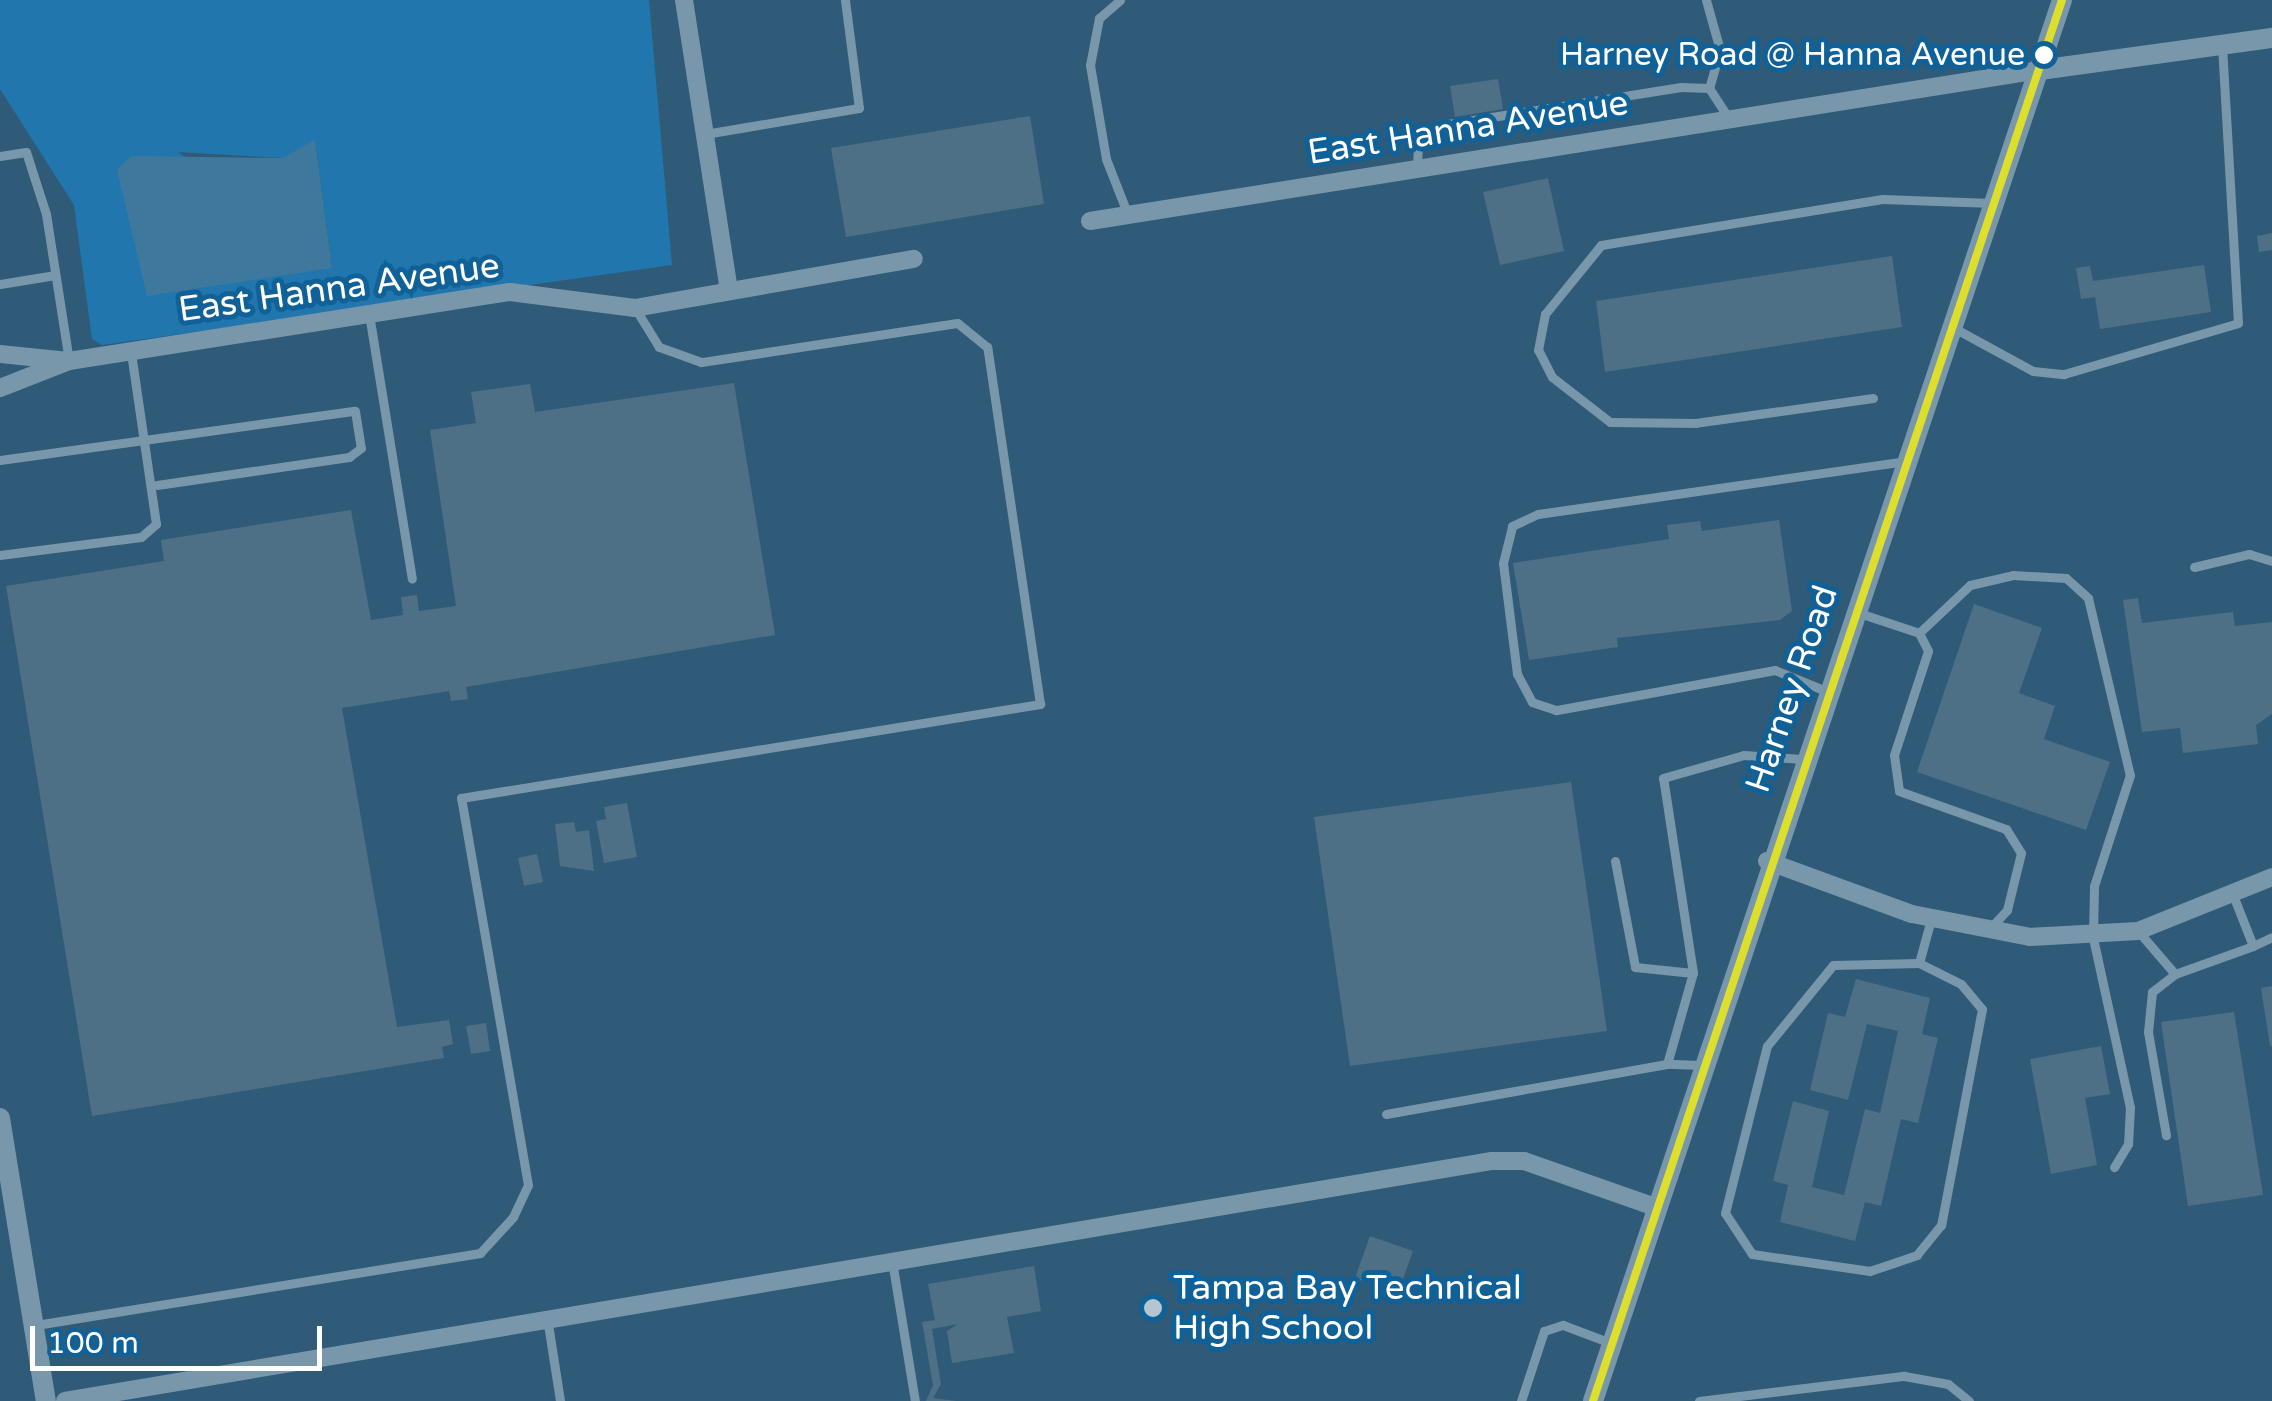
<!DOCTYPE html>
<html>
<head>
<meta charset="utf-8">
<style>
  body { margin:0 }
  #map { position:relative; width:2272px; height:1401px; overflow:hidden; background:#2f5b78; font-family:"Varela Round",sans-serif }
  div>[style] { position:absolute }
  .green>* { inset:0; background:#2177ad }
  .water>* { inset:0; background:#3f789d }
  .building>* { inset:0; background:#4d7087 }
  .service>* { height:9px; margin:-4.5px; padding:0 4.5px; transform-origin:4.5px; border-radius:4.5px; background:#7897ab }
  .minor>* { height:18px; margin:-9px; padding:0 9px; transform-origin:9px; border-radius:9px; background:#7897ab }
  .tertiary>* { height:20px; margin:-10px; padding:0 10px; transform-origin:10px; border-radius:10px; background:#7897ab }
  .bus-1>* { height:8px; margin:-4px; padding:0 4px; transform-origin:4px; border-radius:4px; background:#dede2d }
  .dots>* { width:28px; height:28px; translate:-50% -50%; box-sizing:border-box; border:5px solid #106197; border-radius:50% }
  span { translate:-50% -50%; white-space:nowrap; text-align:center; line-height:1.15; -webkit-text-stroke:10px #106197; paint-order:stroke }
  .bus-label { font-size:32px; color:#fff }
  .right { translate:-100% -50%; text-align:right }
  .street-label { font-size:35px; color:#fff }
  .poi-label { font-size:35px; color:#fff }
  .left { translate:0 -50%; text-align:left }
  .scale { position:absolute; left:30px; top:1326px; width:292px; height:45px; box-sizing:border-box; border:5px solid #fff; border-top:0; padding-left:12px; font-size:30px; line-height:35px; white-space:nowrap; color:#fff; -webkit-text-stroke:8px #106197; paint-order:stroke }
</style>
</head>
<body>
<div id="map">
  <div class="green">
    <div style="clip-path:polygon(evenodd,0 0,649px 0,672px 265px,102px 345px,92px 339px,74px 205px,0 89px,0 0,315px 141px,332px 268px,178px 152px,282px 158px,315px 141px)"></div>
  </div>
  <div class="water">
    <div style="clip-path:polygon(315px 140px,332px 268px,147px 296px,117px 170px,131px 156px,282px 158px)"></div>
  </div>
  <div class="building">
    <div style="clip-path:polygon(1498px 79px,1503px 109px,1455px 117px,1450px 86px)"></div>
    <div style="clip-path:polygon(1030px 116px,1044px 204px,846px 237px,831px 148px)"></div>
    <div style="clip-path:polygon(1548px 178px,1564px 251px,1500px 265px,1483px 192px)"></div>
    <div style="clip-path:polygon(2272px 233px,2272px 250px,2259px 252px,2257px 236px)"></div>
    <div style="clip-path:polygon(1892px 256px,1902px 327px,1605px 372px,1596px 301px)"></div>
    <div style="clip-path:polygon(2204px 265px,2211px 312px,2100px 329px,2095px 297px,2081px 299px,2076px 268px,2090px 266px,2093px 281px)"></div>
    <div style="clip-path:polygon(734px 383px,775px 635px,466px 687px,468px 699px,451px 701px,449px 691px,342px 708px,397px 1027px,449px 1020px,453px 1044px,442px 1047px,444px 1058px,92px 1116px,6px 586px,164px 561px,161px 540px,351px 510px,371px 620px,403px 615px,401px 597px,417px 595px,419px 611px,456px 606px,430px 430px,476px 423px,471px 392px,530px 384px,535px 412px)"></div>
    <div style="clip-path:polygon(1779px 520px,1792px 611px,1780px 620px,1617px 638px,1618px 647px,1529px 660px,1513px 563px,1669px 539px,1667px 525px,1700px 521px,1702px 531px)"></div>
    <div style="clip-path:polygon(2138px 598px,2142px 623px,2233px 612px,2235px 626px,2272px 622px,2272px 714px,2256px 725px,2258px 744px,2183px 753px,2180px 728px,2142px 732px,2123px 600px)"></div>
    <div style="clip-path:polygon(1974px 604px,2042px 628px,2019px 693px,2055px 706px,2044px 739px,2110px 762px,2086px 830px,1917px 772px)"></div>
    <div style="clip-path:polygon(1571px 782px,1607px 1031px,1350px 1066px,1314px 817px)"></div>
    <div style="clip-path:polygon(627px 803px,637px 857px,604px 863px,596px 821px,606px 819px,604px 807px)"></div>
    <div style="clip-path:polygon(574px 822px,576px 832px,589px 830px,594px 871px,560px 866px,555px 824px)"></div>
    <div style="clip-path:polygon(537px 854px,543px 882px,524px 886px,518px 858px)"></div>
    <div style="clip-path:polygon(1856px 979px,1930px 998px,1922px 1034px,1938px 1038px,1918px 1123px,1901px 1119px,1881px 1206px,1865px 1202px,1855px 1241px,1780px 1222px,1788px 1185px,1773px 1181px,1793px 1101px,1829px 1111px,1812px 1187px,1844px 1195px,1865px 1109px,1880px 1113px,1898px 1031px,1867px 1024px,1848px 1100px,1810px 1090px,1828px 1013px,1845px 1017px)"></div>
    <div style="clip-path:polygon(2272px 986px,2272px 1046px,2270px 1046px,2261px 988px)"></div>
    <div style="clip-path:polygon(2234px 1012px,2263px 1195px,2188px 1206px,2161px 1022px)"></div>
    <div style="clip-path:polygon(486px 1023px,490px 1051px,471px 1054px,466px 1026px)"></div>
    <div style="clip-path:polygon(2101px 1046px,2110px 1094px,2085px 1098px,2097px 1165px,2051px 1174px,2030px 1059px)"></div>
    <div style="clip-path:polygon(1370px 1236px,1413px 1251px,1398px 1293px,1355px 1278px)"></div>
    <div style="clip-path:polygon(1034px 1266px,1041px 1311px,1007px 1317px,1014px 1353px,952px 1363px,947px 1331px,958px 1324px,932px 1329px,941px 1384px,933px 1398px,956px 1401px,926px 1401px,933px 1385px,922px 1322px,935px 1320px,928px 1284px)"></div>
  </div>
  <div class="service">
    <div style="left:1120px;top:0;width:28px;rotate:139deg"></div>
    <div style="left:1099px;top:18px;width:48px;rotate:100.8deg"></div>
    <div style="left:1090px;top:65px;width:95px;rotate:80.3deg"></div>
    <div style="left:1106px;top:159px;width:60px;rotate:68.6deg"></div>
    <div style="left:1706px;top:0;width:52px;rotate:74.4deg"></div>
    <div style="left:1720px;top:50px;width:40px;rotate:106deg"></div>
    <div style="left:705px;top:134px;width:156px;rotate:-9.6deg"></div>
    <div style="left:859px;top:108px;width:109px;rotate:-97.4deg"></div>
    <div style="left:0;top:156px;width:26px;rotate:-9deg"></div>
    <div style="left:26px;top:152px;width:65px;rotate:72.1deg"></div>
    <div style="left:46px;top:214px;width:149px;rotate:81.1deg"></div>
    <div style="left:1417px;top:169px;width:28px;rotate:-88deg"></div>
    <div style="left:1418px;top:141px;width:28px;rotate:-35deg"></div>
    <div style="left:1441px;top:125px;width:243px;rotate:-9deg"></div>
    <div style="left:1681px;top:87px;width:28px;rotate:2deg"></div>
    <div style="left:1709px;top:88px;width:37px;rotate:57deg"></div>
    <div style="left:0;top:284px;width:56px;rotate:-9.3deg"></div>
    <div style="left:369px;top:314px;width:268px;rotate:80.8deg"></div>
    <div style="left:1954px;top:328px;width:90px;rotate:28.6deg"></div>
    <div style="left:2033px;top:371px;width:31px;rotate:6deg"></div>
    <div style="left:2064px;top:374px;width:181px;rotate:-16.3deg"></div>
    <div style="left:2238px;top:323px;width:276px;rotate:-93.3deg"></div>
    <div style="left:1873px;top:398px;width:179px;rotate:172deg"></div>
    <div style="left:1696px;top:423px;width:86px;rotate:-179.3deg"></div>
    <div style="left:1610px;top:422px;width:73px;rotate:-142.2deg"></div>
    <div style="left:1552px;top:377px;width:30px;rotate:-117deg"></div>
    <div style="left:1538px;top:350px;width:37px;rotate:-79deg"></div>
    <div style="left:1545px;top:314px;width:89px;rotate:-50.9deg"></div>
    <div style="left:1601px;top:245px;width:285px;rotate:-9.3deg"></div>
    <div style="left:1882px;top:199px;width:110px;rotate:2.1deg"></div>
    <div style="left:0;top:460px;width:358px;rotate:-7.9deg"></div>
    <div style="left:355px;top:411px;width:37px;rotate:81deg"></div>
    <div style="left:361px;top:448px;width:15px;rotate:143deg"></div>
    <div style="left:349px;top:457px;width:194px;rotate:171.7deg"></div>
    <div style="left:0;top:555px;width:142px;rotate:-7.3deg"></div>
    <div style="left:141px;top:537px;width:20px;rotate:-41deg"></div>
    <div style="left:156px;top:524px;width:174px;rotate:-98.3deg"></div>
    <div style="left:2194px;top:567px;width:57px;rotate:-13.3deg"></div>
    <div style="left:2249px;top:554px;width:24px;rotate:17deg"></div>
    <div style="left:1856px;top:612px;width:66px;rotate:18.4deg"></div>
    <div style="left:1919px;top:633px;width:20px;rotate:63deg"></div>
    <div style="left:1928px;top:651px;width:109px;rotate:108.1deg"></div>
    <div style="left:1894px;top:755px;width:36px;rotate:82deg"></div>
    <div style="left:1899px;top:791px;width:114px;rotate:19.6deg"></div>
    <div style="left:2006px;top:829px;width:28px;rotate:58deg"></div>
    <div style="left:2021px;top:853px;width:59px;rotate:103.8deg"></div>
    <div style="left:2007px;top:910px;width:23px;rotate:133deg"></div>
    <div style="left:1919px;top:633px;width:70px;rotate:-43.3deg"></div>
    <div style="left:1970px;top:585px;width:44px;rotate:-13.1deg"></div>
    <div style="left:2013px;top:575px;width:53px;rotate:3.2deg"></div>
    <div style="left:2066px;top:578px;width:30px;rotate:42deg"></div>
    <div style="left:2088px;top:598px;width:182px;rotate:76.7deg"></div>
    <div style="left:2130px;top:775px;width:117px;rotate:108deg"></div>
    <div style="left:2094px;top:886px;width:52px;rotate:91.1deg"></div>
    <div style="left:2093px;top:938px;width:173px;rotate:77.7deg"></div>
    <div style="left:2130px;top:1107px;width:37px;rotate:93deg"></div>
    <div style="left:2128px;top:1144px;width:27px;rotate:121deg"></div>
    <div style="left:1826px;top:691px;width:55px;rotate:-157.6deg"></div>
    <div style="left:1775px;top:670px;width:223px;rotate:169.6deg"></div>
    <div style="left:1556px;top:710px;width:25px;rotate:-162deg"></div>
    <div style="left:1532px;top:702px;width:32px;rotate:-118deg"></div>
    <div style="left:1517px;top:674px;width:112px;rotate:-97.2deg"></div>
    <div style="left:1503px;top:563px;width:38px;rotate:-76deg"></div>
    <div style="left:1512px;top:526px;width:29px;rotate:-25deg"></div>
    <div style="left:1538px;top:514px;width:371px;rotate:-8.2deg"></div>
    <div style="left:1615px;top:861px;width:108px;rotate:79.3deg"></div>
    <div style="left:1635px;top:967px;width:58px;rotate:5.9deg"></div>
    <div style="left:2138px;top:931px;width:57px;rotate:49.3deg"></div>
    <div style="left:2175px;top:974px;width:29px;rotate:142deg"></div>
    <div style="left:2152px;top:992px;width:40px;rotate:95.7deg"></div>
    <div style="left:2148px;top:1032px;width:105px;rotate:80.1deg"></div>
    <div style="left:2253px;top:946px;width:21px;rotate:-25deg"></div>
    <div style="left:1919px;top:963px;width:47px;rotate:26.6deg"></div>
    <div style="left:1961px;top:984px;width:33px;rotate:50deg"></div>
    <div style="left:1982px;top:1009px;width:220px;rotate:100.7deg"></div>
    <div style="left:1941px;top:1225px;width:38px;rotate:129deg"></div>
    <div style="left:1917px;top:1255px;width:50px;rotate:161.2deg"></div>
    <div style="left:1870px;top:1271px;width:119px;rotate:-171.8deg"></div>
    <div style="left:1752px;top:1254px;width:49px;rotate:-123.4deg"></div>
    <div style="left:1725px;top:1213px;width:172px;rotate:-75.9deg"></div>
    <div style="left:1767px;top:1046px;width:104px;rotate:-50.8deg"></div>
    <div style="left:1833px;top:965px;width:86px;rotate:-1.3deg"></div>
    <div style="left:1919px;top:963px;width:46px;rotate:-74.7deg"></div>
    <div style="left:2175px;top:974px;width:83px;rotate:-19.7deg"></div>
    <div style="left:2253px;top:946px;width:55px;rotate:-111.4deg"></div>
    <div style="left:1701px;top:1065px;width:34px;rotate:-178deg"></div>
    <div style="left:1667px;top:1064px;width:95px;rotate:-74.1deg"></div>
    <div style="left:1693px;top:973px;width:197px;rotate:-98.7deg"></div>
    <div style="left:1663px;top:778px;width:84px;rotate:-15.9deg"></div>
    <div style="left:1744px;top:755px;width:58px;rotate:3.9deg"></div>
    <div style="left:1386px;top:1114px;width:285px;rotate:-10.1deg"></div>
    <div style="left:893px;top:1267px;width:136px;rotate:80.7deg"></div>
    <div style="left:548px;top:1324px;width:78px;rotate:81.1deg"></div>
    <div style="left:36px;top:1325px;width:450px;rotate:-9.2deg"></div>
    <div style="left:480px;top:1253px;width:49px;rotate:-47.5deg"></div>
    <div style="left:513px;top:1217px;width:35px;rotate:-65deg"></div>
    <div style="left:528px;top:1185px;width:393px;rotate:-99.8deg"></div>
    <div style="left:461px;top:798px;width:587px;rotate:-9.22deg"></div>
    <div style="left:1040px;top:704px;width:361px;rotate:-98.4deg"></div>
    <div style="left:987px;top:347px;width:38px;rotate:-141deg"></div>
    <div style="left:957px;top:323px;width:259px;rotate:171.3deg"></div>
    <div style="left:701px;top:362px;width:45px;rotate:-160.3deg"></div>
    <div style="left:659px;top:347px;width:46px;rotate:-121.6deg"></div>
    <div style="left:1521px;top:1401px;width:74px;rotate:-71.8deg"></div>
    <div style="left:1544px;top:1331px;width:20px;rotate:-18deg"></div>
    <div style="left:1563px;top:1325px;width:51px;rotate:20.6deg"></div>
    <div style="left:1699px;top:1401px;width:207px;rotate:-7deg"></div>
    <div style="left:1904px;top:1376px;width:45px;rotate:10.3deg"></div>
    <div style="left:1948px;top:1384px;width:27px;rotate:39deg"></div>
  </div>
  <div class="minor">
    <div style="left:684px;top:0;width:294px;rotate:81.2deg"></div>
    <div style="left:1090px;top:221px;width:962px;rotate:-9.03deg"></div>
    <div style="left:0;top:354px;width:69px;rotate:5.8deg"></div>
    <div style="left:0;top:388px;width:74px;rotate:-21.4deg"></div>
    <div style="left:69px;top:361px;width:446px;rotate:-8.9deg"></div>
    <div style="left:510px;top:292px;width:126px;rotate:7.3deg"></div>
    <div style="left:635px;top:308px;width:283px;rotate:-10deg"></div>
    <div style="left:1767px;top:861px;width:154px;rotate:20.1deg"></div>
    <div style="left:1912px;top:914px;width:120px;rotate:11deg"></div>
    <div style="left:2030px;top:937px;width:108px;rotate:-3.2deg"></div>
    <div style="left:2138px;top:931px;width:144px;rotate:-21.9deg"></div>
    <div style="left:65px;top:1401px;width:1447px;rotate:-9.55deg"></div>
    <div style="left:1492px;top:1161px;width:32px"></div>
    <div style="left:1524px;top:1161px;width:139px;rotate:19.3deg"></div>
  </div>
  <div class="tertiary">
    <div style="left:2040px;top:70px;width:234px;rotate:-7.9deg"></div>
    <div style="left:0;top:1118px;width:287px;rotate:80.8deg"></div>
    <div style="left:1593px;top:1401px;width:1477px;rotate:-71.49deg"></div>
  </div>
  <div class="bus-1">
    <div style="left:1593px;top:1401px;width:1477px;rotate:-71.49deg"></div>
  </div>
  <div class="dots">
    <div style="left:2044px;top:55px;background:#fff"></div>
    <div style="left:1153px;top:1308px;background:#b6c6d0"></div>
  </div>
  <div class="bus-label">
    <span class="right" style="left:2025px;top:55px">Harney Road @ Hanna Avenue</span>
  </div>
  <div class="street-label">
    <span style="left:1468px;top:128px;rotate:-9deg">East Hanna Avenue</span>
    <span style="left:339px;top:288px;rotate:-8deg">East Hanna Avenue</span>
    <span style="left:1792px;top:689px;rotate:-71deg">Harney Road</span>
  </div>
  <div class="poi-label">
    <span class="left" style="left:1173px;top:1308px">Tampa Bay Technical<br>High School</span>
  </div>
  <div class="scale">100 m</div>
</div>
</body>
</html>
